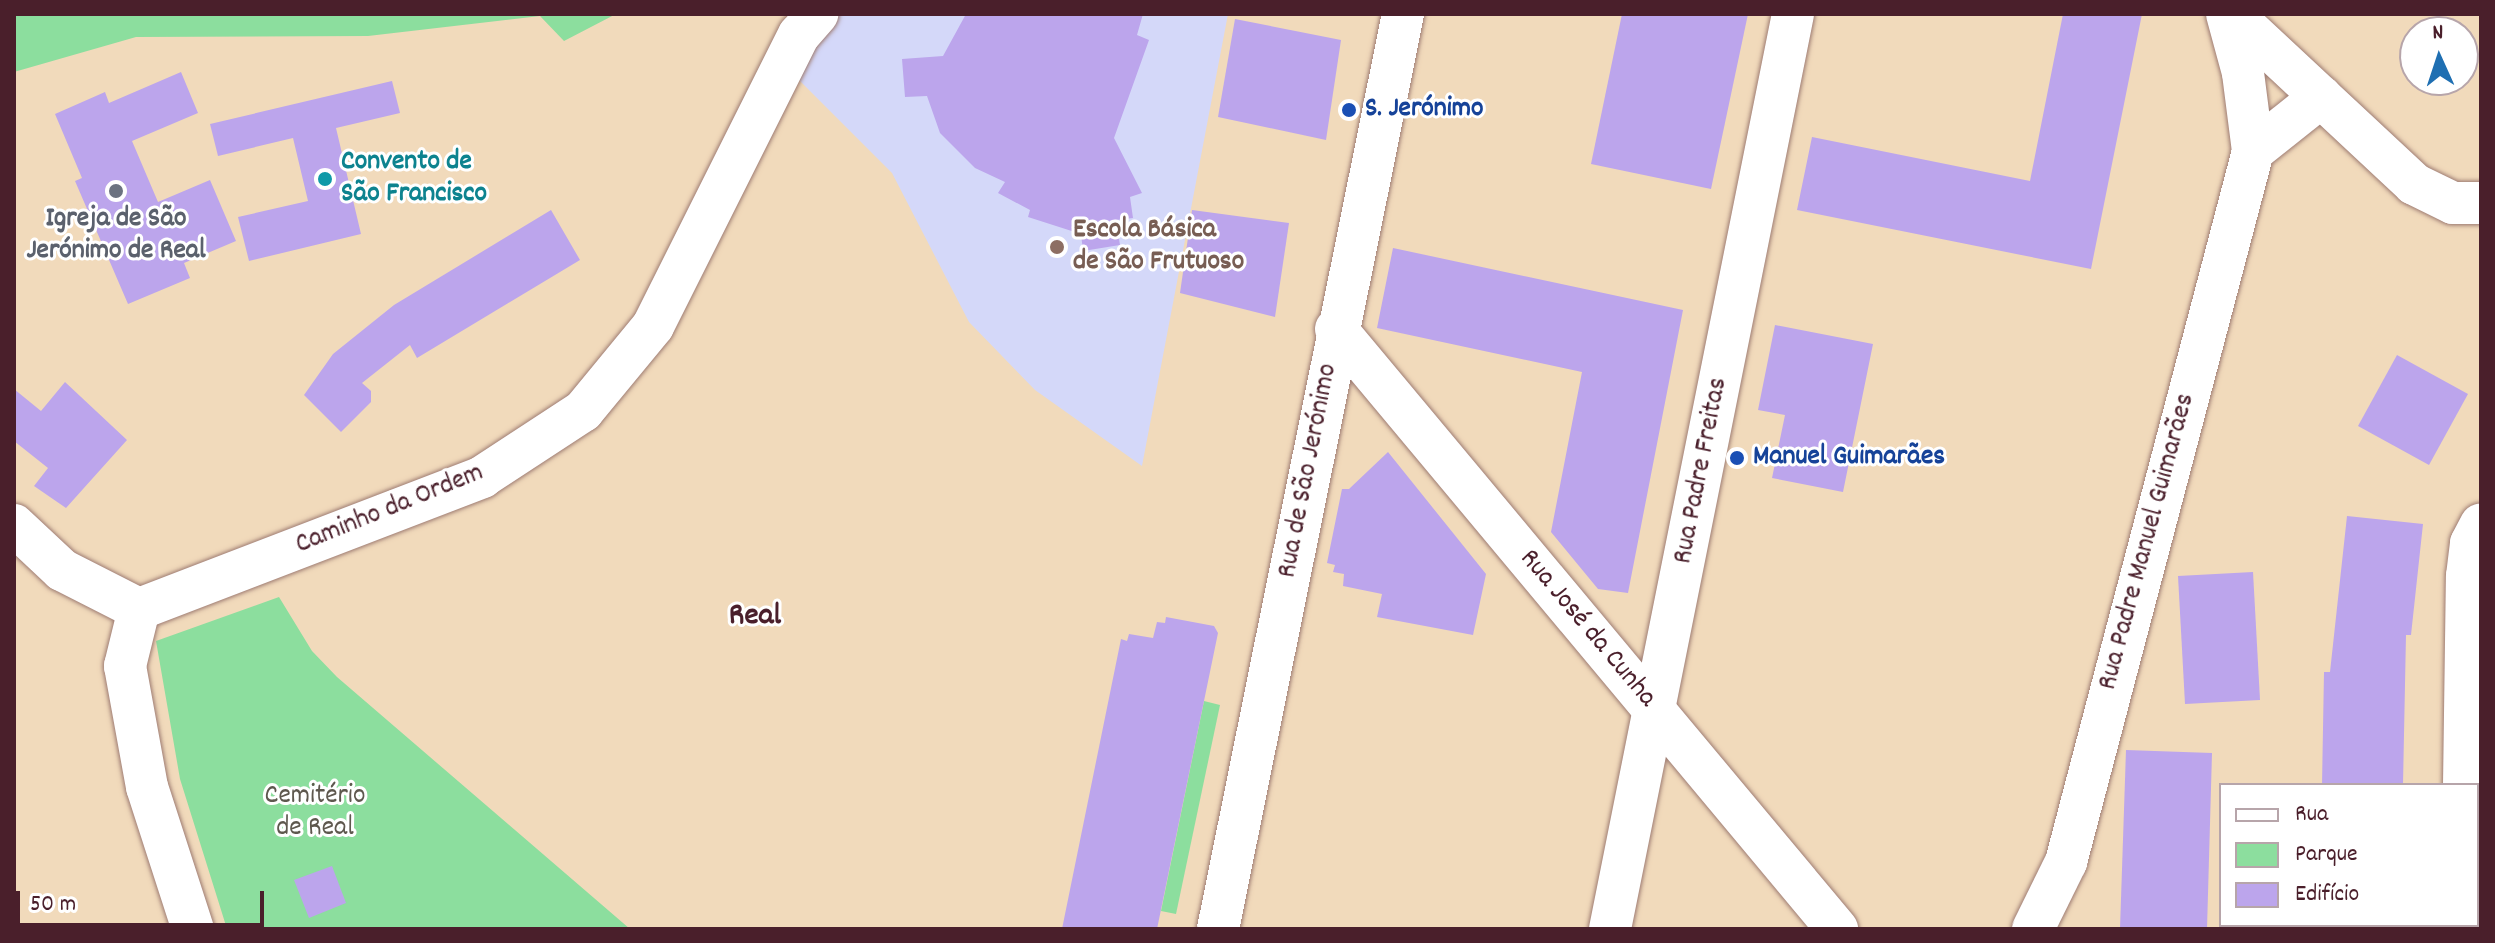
<!DOCTYPE html>
<html>
<head>
<meta charset="utf-8">
<style>
  body { margin:0 }
  #map { position:relative; width:2495px; height:943px; overflow:hidden; background:#f1dabb; font-family:Dekko,sans-serif }
  div>[style] { position:absolute }
  .built>* { inset:0; background:#d4d8f9 }
  .green>* { inset:0; background:#8cde9e }
  .building>* { inset:0; background:#bca5ec }
  .roads { filter:drop-shadow(0 0 2px #9e7c73) drop-shadow(0 0 2px #9e7c73) }
  .minor>* { height:42px; margin:-21px; padding:0 21px; transform-origin:21px; border-radius:21px; background:#fff }
  .dots>* { width:22px; height:22px; translate:-50% -50%; box-sizing:border-box; border:4px solid #fff; border-radius:50% }
  span { translate:-50% -50%; white-space:nowrap; text-align:center; line-height:1.15; -webkit-text-stroke:6px #fff; paint-order:stroke }
  .transit-label { font-size:28px; color:#164399; font-weight:700 }
  .left { translate:0 -50%; text-align:left }
  .culture-label { font-size:28px; color:#0d838f; font-weight:700 }
  .worship-label { font-size:28px; color:#5b616d; font-weight:700 }
  .education-label { font-size:28px; color:#785e54; font-weight:700 }
  .street-label { font-size:28px; color:#4a1f2b }
  .park-label { font-size:28px; color:#5e584e }
  .quarter-label { font-size:32px; color:#4a1f2b; font-weight:700 }
  .frame { position:absolute; inset:0; border:16px solid #4a1f2b; pointer-events:none }
  .legend { position:absolute; left:2219px; top:783px; width:260px; height:144px; box-sizing:border-box; background:#fff; border:2px solid #b7a5aa; margin:0; padding:10px 14px; list-style:none; font-size:24px; color:#4a1f2b }
  .legend li { display:flex; align-items:center; gap:16px; height:40px }
  .legend b { width:40px; border:2px solid #b7a5aa }
  .north { position:absolute; left:2399px; top:16px; width:80px; height:80px; box-sizing:border-box; background:#fff; border:2px solid #b7a5aa; border-radius:50%; rotate:357deg; font-size:22px; font-weight:700; line-height:32px; text-align:center; color:#4a1f2b }
  .north::after { content:''; display:block; margin:auto; width:28px; height:36px; background:#1f6fb2; clip-path:polygon(50% 0,100% 100%,50% 72%,0 100%) }
  .scale { position:absolute; left:16px; top:891px; width:248px; height:36px; box-sizing:border-box; border:4px solid #4a1f2b; border-top:0; padding-left:10px; font-size:24px; line-height:28px; white-space:nowrap; color:#4a1f2b; -webkit-text-stroke:6px #fff; paint-order:stroke }
</style>
</head>
<body>
<div id="map">
  <div class="built">
    <div style="clip-path:polygon(817px 14px,1228px 14px,1142px 466px,1035px 390px,969px 322px,892px 173px,784px 65px)"></div>
  </div>
  <div class="green">
    <div style="clip-path:polygon(14px 14px,616px 14px,564px 41px,540px 16px,368px 36px,136px 37px,14px 72px)"></div>
    <div style="clip-path:polygon(279px 597px,312px 651px,337px 677px,630px 929px,227px 929px,180px 779px,156px 641px)"></div>
    <div style="clip-path:polygon(1204px 701px,1220px 705px,1176px 914px,1161px 911px)"></div>
  </div>
  <div class="building">
    <div style="clip-path:polygon(966px 14px,1143px 14px,1137px 35px,1149px 40px,1114px 138px,1142px 193px,1130px 197px,1133px 218px,1116px 220px,1120px 245px,1083px 251px,1081px 234px,1028px 217px,1030px 210px,998px 193px,1005px 182px,975px 168px,940px 133px,927px 96px,905px 97px,902px 59px,943px 56px)"></div>
    <div style="clip-path:polygon(1622px 14px,1748px 14px,1711px 189px,1591px 164px)"></div>
    <div style="clip-path:polygon(2063px 14px,2142px 14px,2091px 269px,1797px 210px,1812px 137px,2030px 181px)"></div>
    <div style="clip-path:polygon(1235px 19px,1341px 40px,1326px 140px,1218px 117px)"></div>
    <div style="clip-path:polygon(181px 72px,198px 113px,132px 141px,158px 202px,210px 180px,236px 241px,184px 263px,190px 278px,128px 304px,75px 181px,82px 178px,55px 114px,105px 92px,109px 103px)"></div>
    <div style="clip-path:polygon(392px 81px,400px 113px,336px 128px,361px 234px,249px 261px,238px 217px,308px 201px,293px 138px,218px 156px,210px 124px)"></div>
    <div style="clip-path:polygon(551px 210px,580px 260px,417px 358px,410px 345px,362px 383px,371px 391px,371px 402px,341px 432px,304px 395px,333px 354px,394px 305px)"></div>
    <div style="clip-path:polygon(1192px 210px,1289px 223px,1275px 317px,1180px 293px)"></div>
    <div style="clip-path:polygon(1393px 248px,1683px 310px,1628px 593px,1598px 589px,1551px 532px,1582px 372px,1377px 328px)"></div>
    <div style="clip-path:polygon(1775px 325px,1873px 344px,1843px 492px,1772px 478px,1785px 415px,1758px 410px)"></div>
    <div style="clip-path:polygon(2397px 355px,2468px 394px,2429px 465px,2358px 426px)"></div>
    <div style="clip-path:polygon(65px 382px,127px 440px,66px 508px,34px 486px,48px 468px,14px 441px,14px 389px,41px 411px)"></div>
    <div style="clip-path:polygon(1388px 452px,1486px 574px,1473px 635px,1377px 617px,1382px 594px,1343px 586px,1344px 574px,1333px 572px,1335px 565px,1327px 563px,1342px 489px,1349px 489px)"></div>
    <div style="clip-path:polygon(2347px 516px,2423px 524px,2411px 635px,2406px 635px,2403px 785px,2322px 785px,2324px 672px,2330px 672px)"></div>
    <div style="clip-path:polygon(2253px 572px,2260px 700px,2185px 704px,2178px 576px)"></div>
    <div style="clip-path:polygon(1166px 617px,1214px 626px,1218px 633px,1157px 929px,1062px 929px,1121px 639px,1127px 641px,1129px 634px,1153px 638px,1157px 622px,1165px 623px)"></div>
    <div style="clip-path:polygon(2126px 750px,2212px 753px,2207px 929px,2120px 929px)"></div>
    <div style="clip-path:polygon(332px 866px,346px 903px,309px 918px,294px 880px)"></div>
  </div>
  <div class="roads">
    <div class="minor">
      <div style="left:2227px;top:14px;width:61px;rotate:74.8deg"></div>
      <div style="left:2243px;top:73px;width:79px;rotate:82.7deg"></div>
      <div style="left:2232px;top:14px;width:249px;rotate:43deg"></div>
      <div style="left:2414px;top:184px;width:43px;rotate:26deg"></div>
      <div style="left:2453px;top:203px;width:28px"></div>
      <div style="left:1336px;top:329px;width:782px;rotate:50.14deg"></div>
      <div style="left:14px;top:525px;width:66px;rotate:43.2deg"></div>
      <div style="left:62px;top:570px;width:86px;rotate:26.9deg"></div>
      <div style="left:139px;top:609px;width:368px;rotate:-21deg"></div>
      <div style="left:482px;top:477px;width:121px;rotate:-33.2deg"></div>
      <div style="left:583px;top:411px;width:110px;rotate:-50.5deg"></div>
      <div style="left:653px;top:326px;width:326px;rotate:-63.4deg"></div>
      <div style="left:799px;top:35px;width:28px;rotate:-49deg"></div>
      <div style="left:139px;top:609px;width:59px;rotate:103.8deg"></div>
      <div style="left:125px;top:666px;width:123px;rotate:79.7deg"></div>
      <div style="left:147px;top:787px;width:149px;rotate:72.1deg"></div>
      <div style="left:2464px;top:785px;width:209px;rotate:-89.2deg"></div>
      <div style="left:2467px;top:576px;width:33px;rotate:-83deg"></div>
      <div style="left:2471px;top:543px;width:21px;rotate:-62deg"></div>
      <div style="left:1218px;top:929px;width:934px;rotate:-78.57deg"></div>
      <div style="left:1610px;top:929px;width:933px;rotate:-78.69deg"></div>
      <div style="left:2033px;top:929px;width:75px;rotate:-63.8deg"></div>
      <div style="left:2066px;top:862px;width:735px;rotate:-75.26deg"></div>
      <div style="left:2253px;top:151px;width:87px;rotate:-38.5deg"></div>
      <div style="left:2463px;top:929px;width:4px;rotate:-76deg"></div>
    </div>
  </div>
  <div class="dots">
    <div style="left:1349px;top:110px;background:#1a4fb4"></div>
    <div style="left:325px;top:179px;background:#0f9aa8"></div>
    <div style="left:116px;top:191px;background:#6b7280"></div>
    <div style="left:1057px;top:247px;background:#8d6e63"></div>
    <div style="left:1737px;top:458px;background:#1a4fb4"></div>
  </div>
  <div class="transit-label">
    <span class="left" style="left:1365px;top:110px">S. Jerónimo</span>
    <span class="left" style="left:1753px;top:458px">Manuel Guimarães</span>
  </div>
  <div class="culture-label">
    <span class="left" style="left:341px;top:179px">Convento de<br>São Francisco</span>
  </div>
  <div class="worship-label">
    <span style="left:116px;top:236px">Igreja de São<br>Jerónimo de Real</span>
  </div>
  <div class="education-label">
    <span class="left" style="left:1073px;top:247px">Escola Básica<br>de São Frutuoso</span>
  </div>
  <div class="street-label">
    <span style="left:1309px;top:471px;rotate:-79deg">Rua de São Jerónimo</span>
    <span style="left:1702px;top:471px;rotate:-79deg">Rua Padre Freitas</span>
    <span style="left:390px;top:510px;rotate:-22deg">Caminho da Ordem</span>
    <span style="left:2148px;top:542px;rotate:-75deg">Rua Padre Manuel Guimarães</span>
    <span style="left:1587px;top:629px;rotate:50deg">Rua José da Cunha</span>
  </div>
  <div class="park-label">
    <span style="left:315px;top:813px">Cemitério<br>de Real</span>
  </div>
  <div class="quarter-label">
    <span style="left:755px;top:617px">Real</span>
  </div>
  <div class="frame"></div>
  <ul class="legend">
  <li><b style="height:10px;background:#fff"></b>Rua</li>
  <li><b style="height:22px;background:#8cde9e"></b>Parque</li>
  <li><b style="height:22px;background:#bca5ec"></b>Edifício</li>
  </ul>
  <div class="north">N</div>
  <div class="scale">50 m</div>
</div>
</body>
</html>
